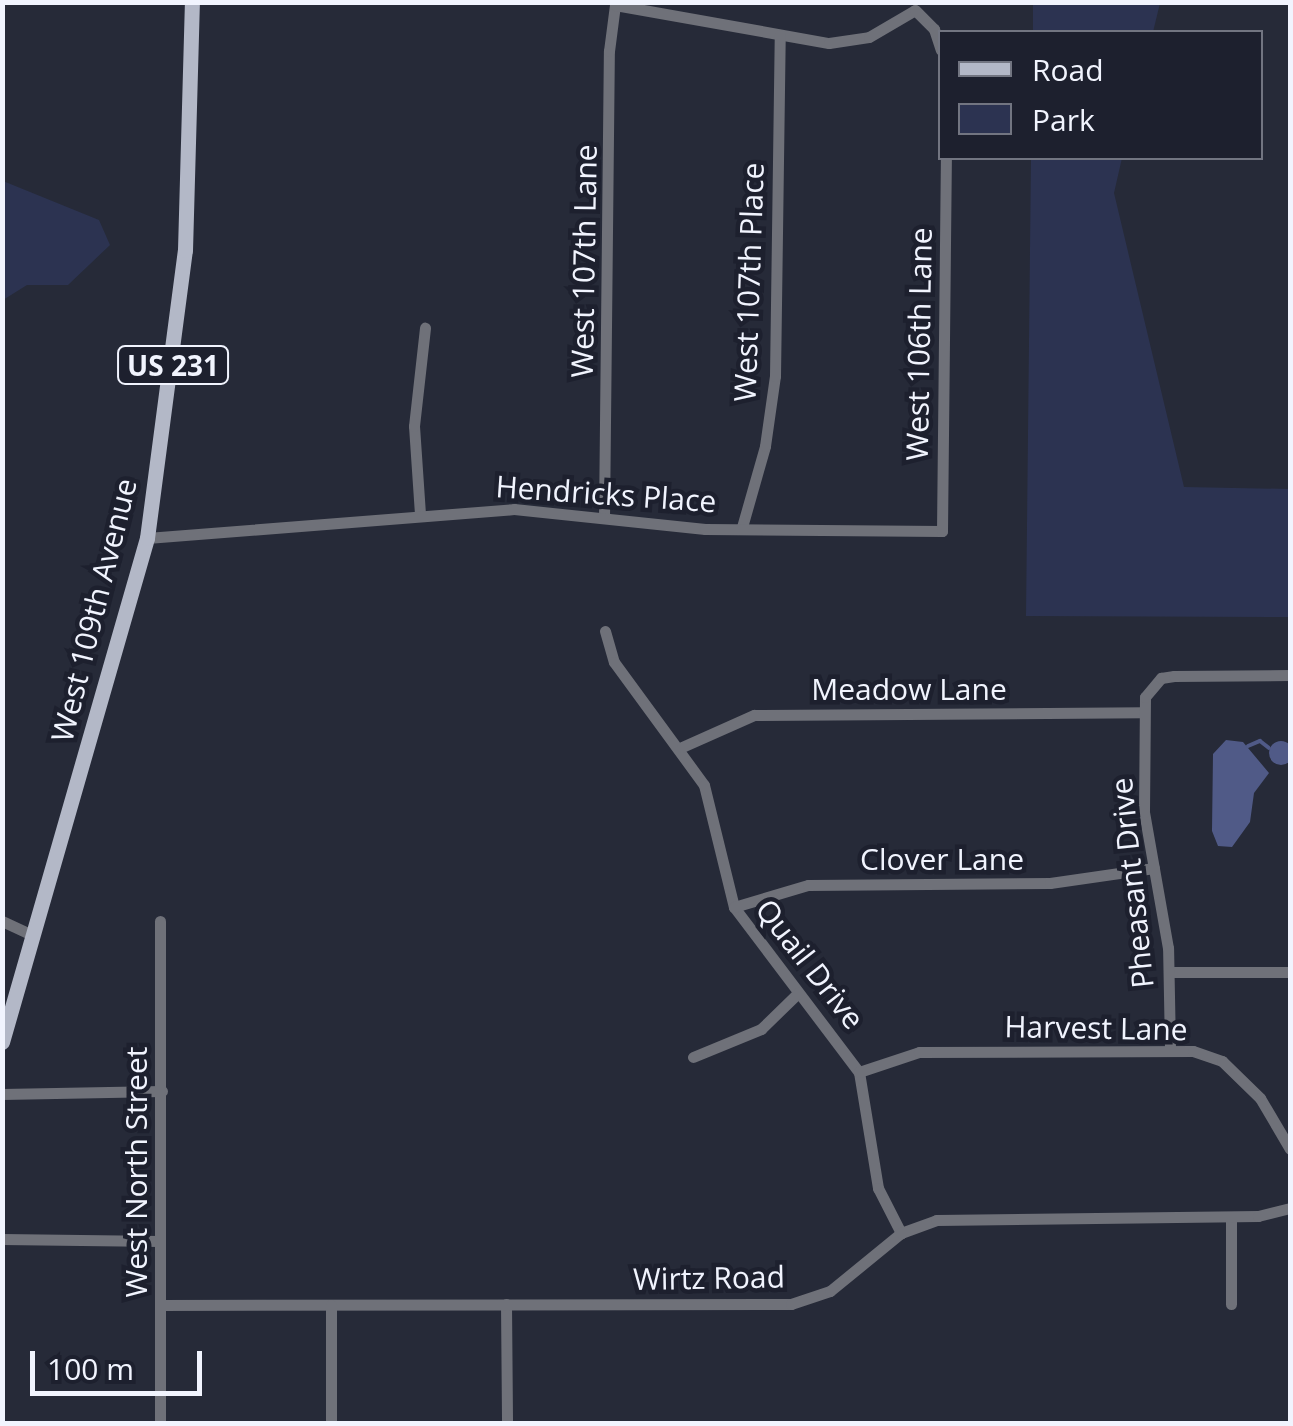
<!DOCTYPE html>
<html>
<head>
<meta charset="utf-8">
<style>
  body { margin:0 }
  #map { position:relative; width:1293px; height:1426px; overflow:hidden; background:#262a38; font-family:"Open Sans",sans-serif }
  div>[style] { position:absolute }
  .green>* { inset:0; background:#2c3351 }
  .water>* { inset:0; background:#505a87 }
  .round { border-radius:50% }
  .stream>* { height:4px; margin:-2px; padding:0 2px; transform-origin:2px; border-radius:2px; background:#505a87 }
  .minor>* { height:11px; margin:-5.5px; padding:0 5.5px; transform-origin:5.5px; border-radius:5.5px; background:#6f7179 }
  .major>* { height:15px; margin:-7.5px; padding:0 7.5px; transform-origin:7.5px; border-radius:7.5px; background:#b3b8c7 }
  span { translate:-50% -50%; white-space:nowrap; text-align:center; line-height:1.15; -webkit-text-stroke:9px #1d202e; paint-order:stroke }
  .shield-label span { padding:2px 8px; background:#1d202e; border:2px solid; border-radius:8px; -webkit-text-stroke-width:0 }
  .shield-label { font-size:28px; color:#f1f4fe; font-weight:700 }
  .street-label { font-size:30px; color:#f1f4fe }
  .frame { position:absolute; inset:0; border:5px solid #f1f4fe; pointer-events:none }
  .legend { position:absolute; left:938px; top:30px; width:325px; height:130px; box-sizing:border-box; background:#1d202e; border:2px solid #727581; margin:0; padding:12px 18px; list-style:none; font-size:30px; color:#f1f4fe }
  .legend li { display:flex; align-items:center; gap:20px; height:50px }
  .legend b { width:50px; border:2px solid #727581 }
  .scale { position:absolute; left:30px; top:1351px; width:172px; height:45px; box-sizing:border-box; border:5px solid #f1f4fe; border-top:0; padding-left:12px; font-size:30px; line-height:35px; white-space:nowrap; color:#f1f4fe; -webkit-text-stroke:8px #1d202e; paint-order:stroke }
</style>
</head>
<body>
<div id="map">
  <div class="green">
    <div style="clip-path:polygon(1033px 3px,1033px 2px,1160px 3px,1153px 32px,1033px 32px)"></div>
    <div style="clip-path:polygon(1031px 158px,1122px 158px,1114px 193px,1184px 487px,1290px 489px,1290px 617px,1026px 616px)"></div>
    <div style="clip-path:polygon(3px 181px,99px 220px,110px 245px,68px 285px,27px 285px,3px 300px)"></div>
  </div>
  <div class="water">
    <div style="clip-path:polygon(1226px 740px,1243px 742px,1269px 773px,1254px 793px,1250px 822px,1232px 847px,1218px 846px,1212px 831px,1213px 754px)"></div>
    <div class="round" style="left:1269px;top:741px;width:24px;height:24px"></div>
  </div>
  <div class="stream">
    <div style="left:1248px;top:746px;width:13px;rotate:-23deg"></div>
    <div style="left:1260px;top:741px;width:11px;rotate:38deg"></div>
  </div>
  <div class="minor">
    <div style="left:420px;top:514px;width:88px;rotate:-93.9deg"></div>
    <div style="left:414px;top:426px;width:99px;rotate:-83.6deg"></div>
    <div style="left:604px;top:518px;width:467px;rotate:-89.4deg"></div>
    <div style="left:609px;top:51px;width:46px;rotate:-82.6deg"></div>
    <div style="left:615px;top:5px;width:217px;rotate:10.1deg"></div>
    <div style="left:829px;top:43px;width:40px;rotate:-8.5deg"></div>
    <div style="left:869px;top:37px;width:53px;rotate:-30.4deg"></div>
    <div style="left:915px;top:10px;width:27px;rotate:45deg"></div>
    <div style="left:934px;top:29px;width:22px;rotate:72deg"></div>
    <div style="left:742px;top:527px;width:84px;rotate:-74.1deg"></div>
    <div style="left:765px;top:446px;width:71px;rotate:-81.9deg"></div>
    <div style="left:775px;top:376px;width:341px;rotate:-89.2deg"></div>
    <div style="left:147px;top:538px;width:368px;rotate:-4.5deg"></div>
    <div style="left:514px;top:509px;width:192px;rotate:6deg"></div>
    <div style="left:705px;top:529px;width:237px;rotate:0.5deg"></div>
    <div style="left:942px;top:531px;width:373px;rotate:-89.4deg"></div>
    <div style="left:605px;top:631px;width:32px;rotate:74deg"></div>
    <div style="left:614px;top:662px;width:152px;rotate:53.8deg"></div>
    <div style="left:704px;top:785px;width:126px;rotate:76.2deg"></div>
    <div style="left:734px;top:907px;width:207px;rotate:52.9deg"></div>
    <div style="left:859px;top:1072px;width:118px;rotate:80.7deg"></div>
    <div style="left:878px;top:1188px;width:51px;rotate:62.9deg"></div>
    <div style="left:682px;top:747px;width:79px;rotate:-24deg"></div>
    <div style="left:754px;top:715px;width:389px;rotate:-0.4deg"></div>
    <div style="left:734px;top:907px;width:77px;rotate:-16.6deg"></div>
    <div style="left:808px;top:885px;width:242px;rotate:-0.5deg"></div>
    <div style="left:1050px;top:883px;width:105px;rotate:-8.2deg"></div>
    <div style="left:2px;top:921px;width:35px;rotate:25deg"></div>
    <div style="left:1169px;top:972px;width:121px"></div>
    <div style="left:1170px;top:1048px;width:100px;rotate:-91.1deg"></div>
    <div style="left:1168px;top:948px;width:138px;rotate:-100deg"></div>
    <div style="left:1144px;top:812px;width:115px;rotate:-89.5deg"></div>
    <div style="left:1145px;top:697px;width:25px;rotate:-50deg"></div>
    <div style="left:1161px;top:678px;width:13px;rotate:-9deg"></div>
    <div style="left:1174px;top:676px;width:116px;rotate:-0.5deg"></div>
    <div style="left:693px;top:1057px;width:74px;rotate:-22.4deg"></div>
    <div style="left:761px;top:1029px;width:52px;rotate:-44.2deg"></div>
    <div style="left:859px;top:1072px;width:63px;rotate:-18.4deg"></div>
    <div style="left:919px;top:1052px;width:274px;rotate:-0.2deg"></div>
    <div style="left:1193px;top:1051px;width:31px;rotate:19deg"></div>
    <div style="left:1222px;top:1061px;width:53px;rotate:44.2deg"></div>
    <div style="left:1260px;top:1098px;width:59px;rotate:59.5deg"></div>
    <div style="left:2px;top:1094px;width:160px;rotate:-1.1deg"></div>
    <div style="left:1231px;top:1217px;width:87px;rotate:90deg"></div>
    <div style="left:2px;top:1239px;width:158px;rotate:0.7deg"></div>
    <div style="left:506px;top:1304px;width:120px;rotate:89.5deg"></div>
    <div style="left:161px;top:1305px;width:630px;rotate:-0.09deg"></div>
    <div style="left:791px;top:1304px;width:41px;rotate:-18.4deg"></div>
    <div style="left:830px;top:1291px;width:92px;rotate:-39.2deg"></div>
    <div style="left:901px;top:1233px;width:37px;rotate:-20deg"></div>
    <div style="left:936px;top:1220px;width:322px;rotate:-0.7deg"></div>
    <div style="left:1258px;top:1216px;width:33px;rotate:-14deg"></div>
    <div style="left:331px;top:1305px;width:119px;rotate:90deg"></div>
    <div style="left:160px;top:1424px;width:503px;rotate:-90deg"></div>
  </div>
  <div class="major">
    <div style="left:2px;top:1042px;width:524px;rotate:-73.95deg"></div>
    <div style="left:147px;top:538px;width:290px;rotate:-82.5deg"></div>
    <div style="left:185px;top:250px;width:248px;rotate:-88.4deg"></div>
  </div>
  <div class="shield-label">
    <span style="left:173px;top:365px">US 231</span>
  </div>
  <div class="street-label">
    <span style="left:584px;top:261px;rotate:-89deg">West 107th Lane</span>
    <span style="left:749px;top:282px;rotate:-88deg">West 107th Place</span>
    <span style="left:919px;top:344px;rotate:-89deg">West 106th Lane</span>
    <span style="left:606px;top:494px;rotate:4deg">Hendricks Place</span>
    <span style="left:94px;top:610px;rotate:-76deg">West 109th Avenue</span>
    <span style="left:909px;top:689px">Meadow Lane</span>
    <span style="left:942px;top:859px">Clover Lane</span>
    <span style="left:1132px;top:883px;rotate:-96deg">Pheasant Drive</span>
    <span style="left:810px;top:964px;rotate:52deg">Quail Drive</span>
    <span style="left:1096px;top:1028px;rotate:1deg">Harvest Lane</span>
    <span style="left:136px;top:1172px;rotate:-90deg">West North Street</span>
    <span style="left:709px;top:1278px;rotate:-1deg">Wirtz Road</span>
  </div>
  <div class="frame"></div>
  <ul class="legend">
  <li><b style="height:12px;background:#b3b8c7"></b>Road</li>
  <li><b style="height:28px;background:#2c3351"></b>Park</li>
  </ul>
  <div class="scale">100 m</div>
</div>
</body>
</html>
